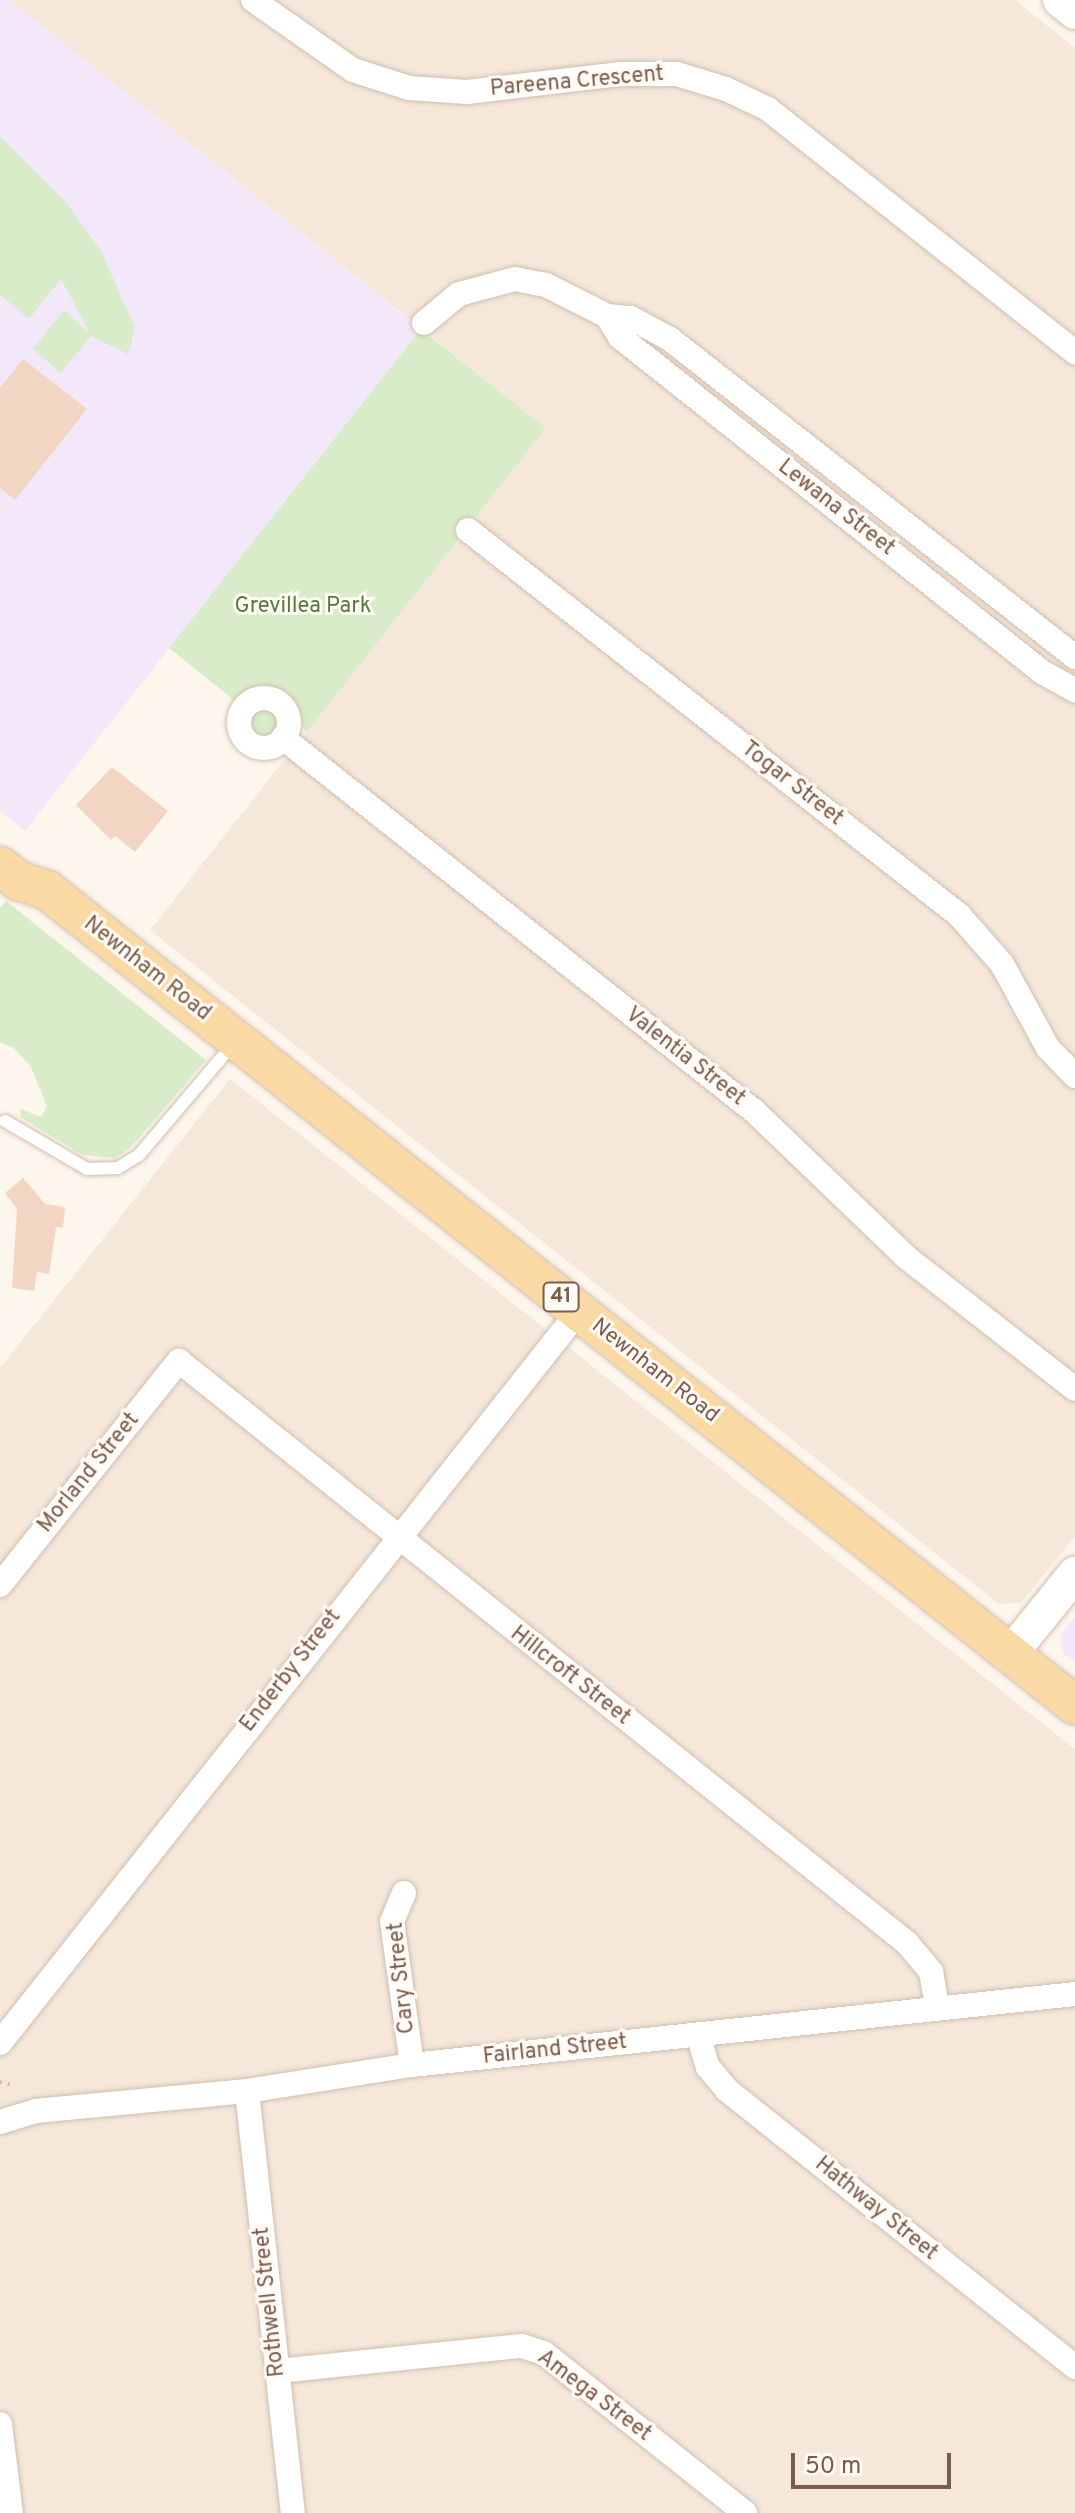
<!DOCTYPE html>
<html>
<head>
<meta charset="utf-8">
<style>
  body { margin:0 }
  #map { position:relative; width:1075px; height:2513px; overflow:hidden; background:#fdf6ec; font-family:Overpass,sans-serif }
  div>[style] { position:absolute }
  .residential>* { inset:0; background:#f5e8da }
  .education>* { inset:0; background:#f3e8fa }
  .green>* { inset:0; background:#d8ecc9 }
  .round { border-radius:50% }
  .building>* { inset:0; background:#f3d5c3 }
  .path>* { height:4px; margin-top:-2px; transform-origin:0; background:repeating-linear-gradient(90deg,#d9b8a5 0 2px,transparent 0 8px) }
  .roads { filter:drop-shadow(0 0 2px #d1beb0) drop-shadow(0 0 2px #d1beb0) }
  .lane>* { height:12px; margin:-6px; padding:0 6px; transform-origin:6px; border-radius:6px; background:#fff }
  .street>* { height:24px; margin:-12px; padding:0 12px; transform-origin:12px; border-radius:12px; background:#fff }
  .street>.ring { margin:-12px; padding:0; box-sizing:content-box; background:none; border:24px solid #fff; border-radius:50% }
  .secondary>* { height:34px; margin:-17px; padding:0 17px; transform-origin:17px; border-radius:17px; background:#fff }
  .primary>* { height:38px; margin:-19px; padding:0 19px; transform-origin:19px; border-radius:19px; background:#fbd9a5 }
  span { translate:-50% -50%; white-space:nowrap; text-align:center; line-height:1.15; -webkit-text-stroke:6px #fffaf3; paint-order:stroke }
  .shield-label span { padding:2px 6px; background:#fffaf3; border:2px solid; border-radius:6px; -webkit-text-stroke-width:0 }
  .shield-label { font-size:20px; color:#7a5c4d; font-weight:700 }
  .street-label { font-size:22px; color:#7a5c4d }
  .park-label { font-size:22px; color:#537a41 }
  .scale { position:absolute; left:791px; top:2453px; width:160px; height:36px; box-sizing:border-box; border:4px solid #7a5c4d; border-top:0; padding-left:10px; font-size:24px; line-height:28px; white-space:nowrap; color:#7a5c4d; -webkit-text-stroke:6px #fffaf3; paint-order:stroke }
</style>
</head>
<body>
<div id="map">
  <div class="residential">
    <div style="clip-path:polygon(9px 0,1015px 0,1075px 48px,1075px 1536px,1021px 1603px,999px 1604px,150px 930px,546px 428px)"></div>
    <div style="clip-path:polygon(230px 1079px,1075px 1749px,1075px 2513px,0 2513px,0 1368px)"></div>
  </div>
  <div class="education">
    <div style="clip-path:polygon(0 0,9px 0,421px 329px,25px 831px,0 811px)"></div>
    <div style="clip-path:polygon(1075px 1617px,1075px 1662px,1063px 1653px,1061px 1635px)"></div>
  </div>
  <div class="green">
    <div style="clip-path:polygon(0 136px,65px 201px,101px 251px,135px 328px,128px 354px,91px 336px,61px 373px,33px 349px,64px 310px,90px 333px,61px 279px,29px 319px,0 295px)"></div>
    <div style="clip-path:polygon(421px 329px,546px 428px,306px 733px,287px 693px,259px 685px,234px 700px,169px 648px)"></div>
    <div class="round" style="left:249px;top:708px;width:30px;height:30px"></div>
    <div style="clip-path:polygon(6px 901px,206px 1060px,131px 1147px,115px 1158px,83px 1155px,20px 1117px,21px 1109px,41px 1117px,47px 1106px,31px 1067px,14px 1048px,0 1042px,0 908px)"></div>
  </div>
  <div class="building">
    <div style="clip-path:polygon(23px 359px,87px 409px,15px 500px,0 488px,0 388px)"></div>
    <div style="clip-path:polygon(112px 767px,168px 811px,135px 852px,115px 836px,111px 840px,76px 805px)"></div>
    <div style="clip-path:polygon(23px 1178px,45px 1204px,65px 1207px,63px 1228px,56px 1227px,49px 1274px,37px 1272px,34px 1291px,12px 1288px,17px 1209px,5px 1193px)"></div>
  </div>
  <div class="path">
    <div style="left:0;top:2082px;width:11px;rotate:15deg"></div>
  </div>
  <div class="roads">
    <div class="lane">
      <div style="left:5px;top:1121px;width:95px;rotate:30.3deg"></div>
      <div style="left:87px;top:1169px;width:31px;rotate:-2deg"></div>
      <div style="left:118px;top:1168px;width:25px;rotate:-32deg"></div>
      <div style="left:139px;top:1155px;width:148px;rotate:-49.7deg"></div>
    </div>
    <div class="street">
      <div style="left:253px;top:0;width:122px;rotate:35deg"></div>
      <div style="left:353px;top:70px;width:59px;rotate:17.8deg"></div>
      <div style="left:409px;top:88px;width:58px;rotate:3.9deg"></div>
      <div style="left:467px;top:92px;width:155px;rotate:-6.7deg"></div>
      <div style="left:621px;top:74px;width:56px"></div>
      <div style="left:677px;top:74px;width:51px;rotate:17deg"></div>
      <div style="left:726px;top:89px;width:47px;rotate:25.5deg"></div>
      <div style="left:768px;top:109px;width:392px;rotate:38.4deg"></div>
      <div style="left:607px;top:316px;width:25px;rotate:58deg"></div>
      <div style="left:620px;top:337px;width:539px;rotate:38.44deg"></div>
      <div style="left:1042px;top:672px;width:38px;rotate:29deg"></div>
      <div style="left:424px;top:323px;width:45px;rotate:-39.6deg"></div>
      <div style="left:459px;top:294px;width:58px;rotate:-15deg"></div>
      <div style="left:515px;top:279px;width:32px;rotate:11deg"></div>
      <div style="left:546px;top:285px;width:68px;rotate:26.9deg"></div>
      <div style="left:607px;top:316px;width:24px;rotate:5deg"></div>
      <div style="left:631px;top:318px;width:44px;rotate:28.3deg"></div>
      <div style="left:670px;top:339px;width:515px;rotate:38.14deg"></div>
      <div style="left:468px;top:530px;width:624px;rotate:38.1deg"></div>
      <div style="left:959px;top:915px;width:65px;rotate:48.7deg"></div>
      <div style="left:1002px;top:964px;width:96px;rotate:61.3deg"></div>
      <div style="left:1048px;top:1048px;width:39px;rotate:46deg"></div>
      <div class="ring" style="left:239px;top:698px;width:26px;height:26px"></div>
      <div style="left:283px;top:738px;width:601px;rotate:38.38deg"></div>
      <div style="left:754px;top:1111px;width:211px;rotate:43.8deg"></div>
      <div style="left:906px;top:1257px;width:214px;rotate:38deg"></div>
      <div style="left:0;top:1585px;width:287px;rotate:-51.4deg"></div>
      <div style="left:179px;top:1361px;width:932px;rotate:38.64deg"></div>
      <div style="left:907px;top:1943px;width:38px;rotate:50deg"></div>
      <div style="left:931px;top:1972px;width:35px;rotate:80deg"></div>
      <div style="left:404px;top:1893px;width:30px;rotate:113deg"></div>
      <div style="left:392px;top:1921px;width:145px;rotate:82.1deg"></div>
      <div style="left:698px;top:2035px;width:34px;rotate:73deg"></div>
      <div style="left:708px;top:2067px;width:30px;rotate:50deg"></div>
      <div style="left:727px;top:2090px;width:445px;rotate:38.5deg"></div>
      <div style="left:0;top:2043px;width:933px;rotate:-51.66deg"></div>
      <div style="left:247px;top:2091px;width:424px;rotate:83.8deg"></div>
      <div style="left:0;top:2122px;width:37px;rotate:-17deg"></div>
      <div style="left:35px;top:2111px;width:213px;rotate:-5.4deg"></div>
      <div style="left:247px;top:2091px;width:167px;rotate:-9deg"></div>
      <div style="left:412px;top:2065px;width:667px;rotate:-6.11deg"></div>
      <div style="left:278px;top:2371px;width:245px;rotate:-5.9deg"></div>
      <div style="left:522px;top:2346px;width:23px;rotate:18deg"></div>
      <div style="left:544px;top:2353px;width:257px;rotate:38.5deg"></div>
      <div style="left:0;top:2424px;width:90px;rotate:83deg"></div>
    </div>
    <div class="secondary">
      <div style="left:1060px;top:0;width:19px;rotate:39deg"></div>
      <div style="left:1011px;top:1653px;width:102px;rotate:-51deg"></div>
    </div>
    <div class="primary">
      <div style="left:0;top:866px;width:24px;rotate:38deg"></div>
      <div style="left:19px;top:881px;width:29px;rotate:18deg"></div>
      <div style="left:47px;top:890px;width:1312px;rotate:38.41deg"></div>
    </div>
  </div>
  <div class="shield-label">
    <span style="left:561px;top:1297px">41</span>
  </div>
  <div class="street-label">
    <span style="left:577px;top:82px;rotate:-5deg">Pareena Crescent</span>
    <span style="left:836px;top:508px;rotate:38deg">Lewana Street</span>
    <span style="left:792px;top:784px;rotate:38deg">Togar Street</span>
    <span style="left:147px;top:969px;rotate:38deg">Newnham Road</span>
    <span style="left:685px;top:1057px;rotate:38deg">Valentia Street</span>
    <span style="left:655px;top:1371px;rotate:38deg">Newnham Road</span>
    <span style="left:89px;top:1473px;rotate:-51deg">Morland Street</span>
    <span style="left:291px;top:1671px;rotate:-52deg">Enderby Street</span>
    <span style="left:570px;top:1676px;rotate:38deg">Hillcroft Street</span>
    <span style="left:402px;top:1978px;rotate:-96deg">Cary Street</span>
    <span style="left:555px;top:2050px;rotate:-6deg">Fairland Street</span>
    <span style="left:876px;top:2209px;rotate:39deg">Hathway Street</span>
    <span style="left:270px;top:2302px;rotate:-96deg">Rothwell Street</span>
    <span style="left:594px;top:2396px;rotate:37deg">Amega Street</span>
  </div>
  <div class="park-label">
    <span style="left:303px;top:607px">Grevillea Park</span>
  </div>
  <div class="scale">50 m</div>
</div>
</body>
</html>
